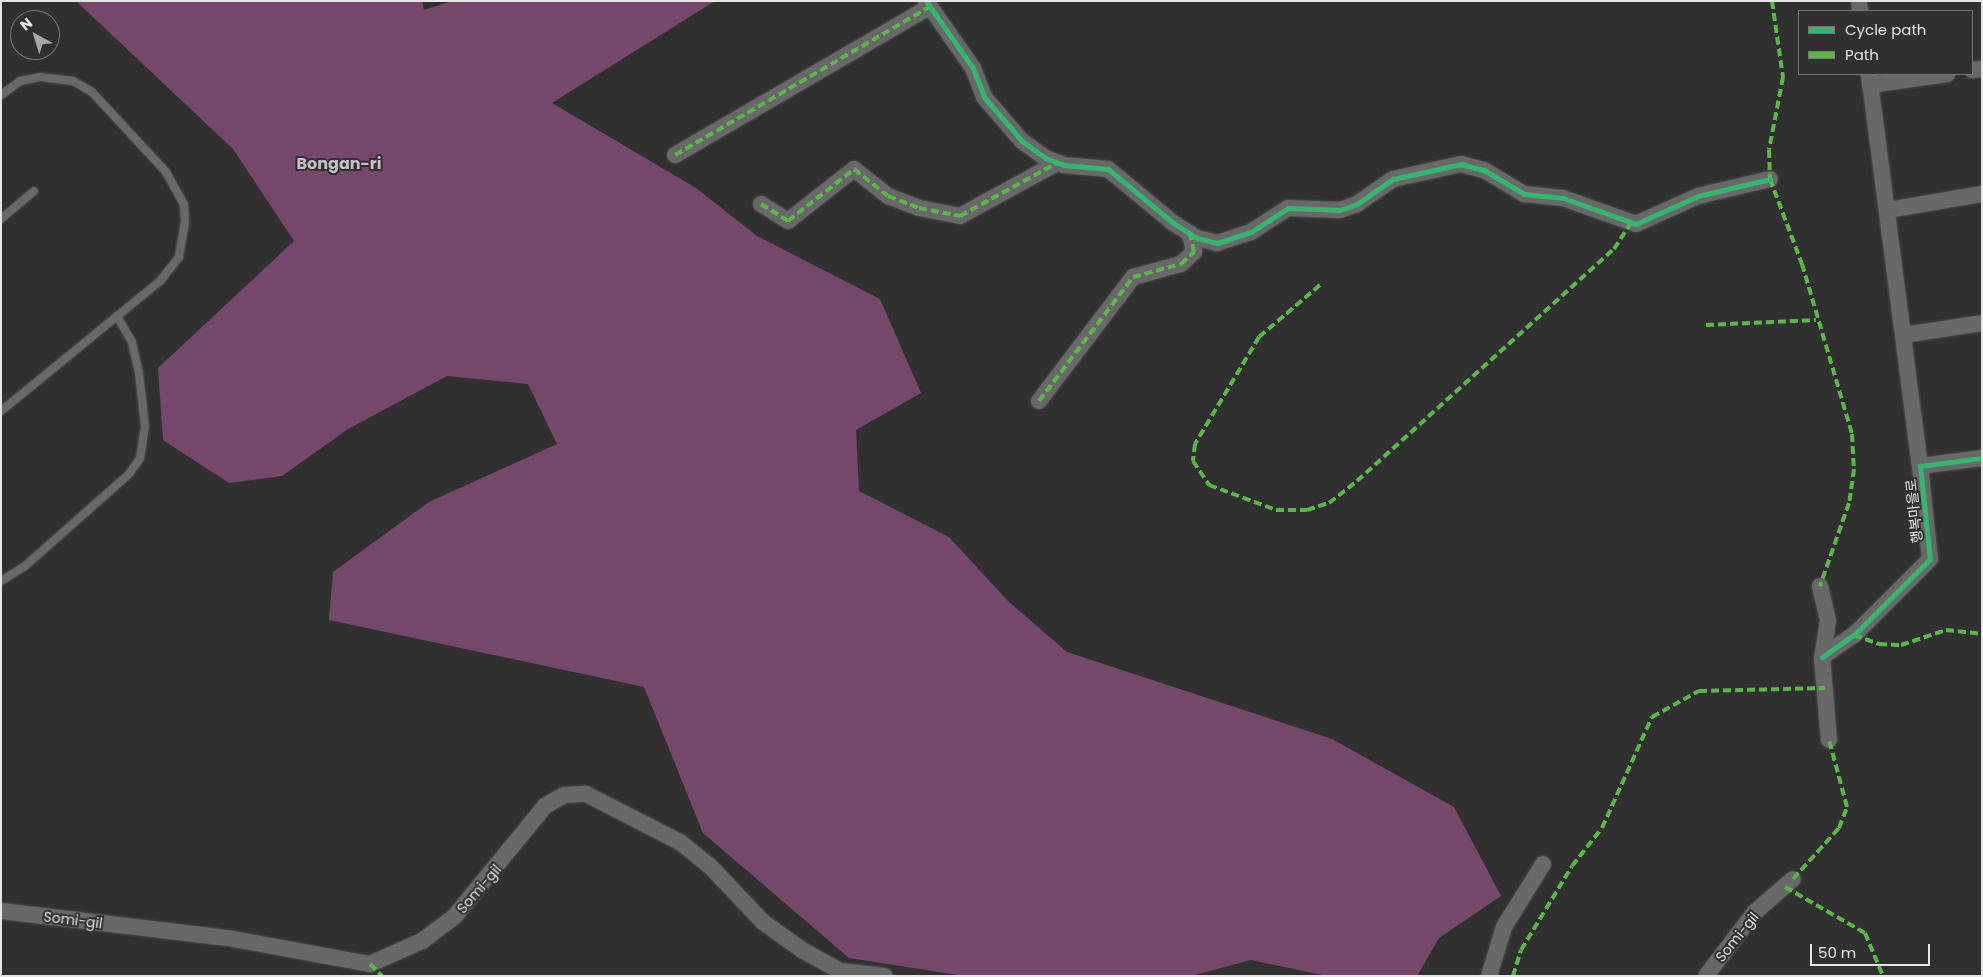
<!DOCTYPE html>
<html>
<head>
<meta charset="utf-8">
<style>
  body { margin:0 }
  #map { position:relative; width:1983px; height:977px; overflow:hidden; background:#303030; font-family:Poppins,"Noto Sans KR",sans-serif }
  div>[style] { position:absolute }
  .forest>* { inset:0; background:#75476b }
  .roads { filter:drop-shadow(0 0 1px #4e4e4e) drop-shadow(0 0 1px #4e4e4e) }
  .service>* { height:8px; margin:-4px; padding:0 4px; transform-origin:4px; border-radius:4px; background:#696869 }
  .minor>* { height:16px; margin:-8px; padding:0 8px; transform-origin:8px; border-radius:8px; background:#696869 }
  .quiet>* { height:4px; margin-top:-2px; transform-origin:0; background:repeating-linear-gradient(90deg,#58b947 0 8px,transparent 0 12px) }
  .cycleway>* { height:5px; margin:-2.5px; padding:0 2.5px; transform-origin:2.5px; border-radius:2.5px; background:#33b770 }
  span { translate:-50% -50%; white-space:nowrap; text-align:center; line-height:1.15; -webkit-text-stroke:4px #312f31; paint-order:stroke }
  .street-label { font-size:14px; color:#e6e5e6 }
  .quarter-label { font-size:16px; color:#c3c0c2; font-weight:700 }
  .frame { position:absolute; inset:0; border:2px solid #e6e5e6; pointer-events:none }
  .legend { position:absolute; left:1798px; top:10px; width:175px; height:65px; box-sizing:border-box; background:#312f31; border:1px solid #797879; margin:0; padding:6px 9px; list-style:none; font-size:15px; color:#e6e5e6 }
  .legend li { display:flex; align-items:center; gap:10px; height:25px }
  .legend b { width:25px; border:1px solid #797879 }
  .north { position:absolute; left:10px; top:10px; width:50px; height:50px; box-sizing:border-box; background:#312f31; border:1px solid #797879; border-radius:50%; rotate:321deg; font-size:14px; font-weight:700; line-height:20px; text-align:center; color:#e6e5e6 }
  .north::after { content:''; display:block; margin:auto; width:18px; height:22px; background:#a6a6a6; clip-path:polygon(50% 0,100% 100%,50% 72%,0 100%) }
  .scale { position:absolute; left:1810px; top:944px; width:120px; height:22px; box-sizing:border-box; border:2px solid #e6e5e6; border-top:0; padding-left:6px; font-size:15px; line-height:18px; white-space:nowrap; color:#e6e5e6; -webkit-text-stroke:4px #312f31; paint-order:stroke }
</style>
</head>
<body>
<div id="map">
  <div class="forest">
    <div style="clip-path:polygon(76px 1px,422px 1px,424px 10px,452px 1px,715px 1px,552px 103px,696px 188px,757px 236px,880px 299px,921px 393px,856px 430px,859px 491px,949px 537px,1008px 601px,1067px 652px,1332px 739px,1454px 807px,1501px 896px,1439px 938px,1417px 976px,1327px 976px,1251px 960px,1191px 976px,964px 976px,849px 958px,703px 833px,644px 687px,329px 620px,333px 572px,429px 502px,557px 444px,528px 384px,447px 376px,348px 429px,282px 476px,229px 483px,163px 440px,158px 368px,294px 241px,233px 149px)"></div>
  </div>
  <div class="roads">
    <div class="service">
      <div style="left:1px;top:95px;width:24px;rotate:-36deg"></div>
      <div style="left:20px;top:81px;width:20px;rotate:-11deg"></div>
      <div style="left:40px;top:77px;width:33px;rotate:7deg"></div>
      <div style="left:73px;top:81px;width:22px;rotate:30deg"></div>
      <div style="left:92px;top:92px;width:109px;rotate:47.2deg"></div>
      <div style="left:166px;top:172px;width:37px;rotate:61deg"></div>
      <div style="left:184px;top:204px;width:18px;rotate:87deg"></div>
      <div style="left:185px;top:222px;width:36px;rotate:100deg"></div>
      <div style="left:179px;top:257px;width:31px;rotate:128deg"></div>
      <div style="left:160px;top:281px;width:205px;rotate:140.7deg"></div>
      <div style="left:1px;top:219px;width:43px;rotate:-40.3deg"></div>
      <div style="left:1px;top:581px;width:28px;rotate:-32deg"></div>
      <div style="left:25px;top:566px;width:139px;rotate:-41.5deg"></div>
      <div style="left:129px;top:474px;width:19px;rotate:-55deg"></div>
      <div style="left:140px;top:458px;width:32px;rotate:-81deg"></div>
      <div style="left:145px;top:426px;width:53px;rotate:-96.5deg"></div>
      <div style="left:139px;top:373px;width:32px;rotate:-103deg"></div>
      <div style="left:132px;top:342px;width:30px;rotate:-120deg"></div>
    </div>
    <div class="minor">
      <div style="left:926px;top:1px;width:82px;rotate:55deg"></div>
      <div style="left:973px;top:68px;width:31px;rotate:69deg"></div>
      <div style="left:984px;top:97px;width:58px;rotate:49.2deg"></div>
      <div style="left:1022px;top:141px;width:29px;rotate:36deg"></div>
      <div style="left:1045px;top:158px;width:20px;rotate:20deg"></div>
      <div style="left:1064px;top:165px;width:44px;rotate:5.2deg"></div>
      <div style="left:1108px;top:169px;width:83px;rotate:39.6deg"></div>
      <div style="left:1172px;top:222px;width:30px;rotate:33deg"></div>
      <div style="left:1197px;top:238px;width:21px;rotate:14deg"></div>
      <div style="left:1217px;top:243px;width:36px;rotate:-18deg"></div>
      <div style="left:1251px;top:232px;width:44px;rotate:-33deg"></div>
      <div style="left:1288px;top:208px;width:52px;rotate:2.2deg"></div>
      <div style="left:1340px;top:210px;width:18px;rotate:-19deg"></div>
      <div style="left:1357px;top:204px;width:44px;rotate:-34.8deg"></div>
      <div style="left:1393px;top:179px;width:70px;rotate:-12.4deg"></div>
      <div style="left:1461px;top:164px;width:24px;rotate:15deg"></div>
      <div style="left:1484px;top:170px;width:47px;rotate:31deg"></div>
      <div style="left:1524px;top:194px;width:39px;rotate:6deg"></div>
      <div style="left:1563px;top:198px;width:77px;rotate:19.6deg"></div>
      <div style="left:1636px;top:224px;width:68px;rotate:-24.3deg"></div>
      <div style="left:1698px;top:196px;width:74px;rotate:-13.3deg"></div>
      <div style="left:1859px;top:1px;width:10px;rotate:84deg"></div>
      <div style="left:1972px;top:70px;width:10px;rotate:-6deg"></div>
      <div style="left:1869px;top:74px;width:395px;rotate:82.6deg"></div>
      <div style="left:1870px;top:85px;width:78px;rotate:-8.1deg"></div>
      <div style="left:675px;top:155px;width:294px;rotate:-30.2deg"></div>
      <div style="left:761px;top:204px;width:32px;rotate:32deg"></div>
      <div style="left:788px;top:221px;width:84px;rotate:-38.2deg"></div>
      <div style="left:854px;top:169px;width:43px;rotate:38.5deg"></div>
      <div style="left:888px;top:196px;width:33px;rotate:21deg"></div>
      <div style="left:919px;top:208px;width:42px;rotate:11deg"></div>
      <div style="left:960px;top:216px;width:111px;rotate:-28.7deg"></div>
      <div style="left:1888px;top:210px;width:95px;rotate:-9.7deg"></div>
      <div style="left:1904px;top:335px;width:79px;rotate:-8.7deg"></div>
      <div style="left:1039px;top:401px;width:156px;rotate:-52.8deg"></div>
      <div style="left:1133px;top:277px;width:50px;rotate:-15.2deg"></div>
      <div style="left:1181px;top:264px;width:18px;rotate:-43deg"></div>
      <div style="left:1194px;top:252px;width:19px;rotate:-102deg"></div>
      <div style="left:1820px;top:586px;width:36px;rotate:77deg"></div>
      <div style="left:1828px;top:621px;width:36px;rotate:99deg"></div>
      <div style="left:1822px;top:657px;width:83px;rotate:85.2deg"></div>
      <div style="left:1822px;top:657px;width:39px;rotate:-35deg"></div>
      <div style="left:1854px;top:635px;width:107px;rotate:-45deg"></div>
      <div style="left:1930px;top:559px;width:94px;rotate:-96.1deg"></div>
      <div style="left:1920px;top:466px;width:63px;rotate:-7.4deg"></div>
      <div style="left:1px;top:911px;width:229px;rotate:6.8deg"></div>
      <div style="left:228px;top:938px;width:144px;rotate:10.4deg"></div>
      <div style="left:370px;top:964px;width:57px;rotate:-23.9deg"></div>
      <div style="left:422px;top:941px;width:41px;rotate:-37.1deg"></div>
      <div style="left:455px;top:916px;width:142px;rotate:-50.7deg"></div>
      <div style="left:545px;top:806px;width:22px;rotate:-30deg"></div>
      <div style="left:564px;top:795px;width:22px;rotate:-3deg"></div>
      <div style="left:586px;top:794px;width:106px;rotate:27.1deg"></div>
      <div style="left:680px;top:842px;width:38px;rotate:39deg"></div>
      <div style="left:710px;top:866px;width:77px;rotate:46.6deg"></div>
      <div style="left:763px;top:922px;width:48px;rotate:35.7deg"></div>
      <div style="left:802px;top:950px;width:43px;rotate:28.9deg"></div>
      <div style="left:840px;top:971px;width:45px;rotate:6.3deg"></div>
      <div style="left:1489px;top:976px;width:51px;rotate:-73deg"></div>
      <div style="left:1504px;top:927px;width:74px;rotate:-58.2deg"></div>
      <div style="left:1706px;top:976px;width:81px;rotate:-52.6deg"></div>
      <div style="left:1755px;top:912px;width:50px;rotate:-41deg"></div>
    </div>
  </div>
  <div class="quiet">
    <div style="left:1772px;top:1px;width:77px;rotate:81.8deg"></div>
    <div style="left:1783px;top:77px;width:74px;rotate:100.9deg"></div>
    <div style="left:1769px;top:150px;width:29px;rotate:88deg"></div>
    <div style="left:1770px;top:179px;width:91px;rotate:69.4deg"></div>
    <div style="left:1802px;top:264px;width:177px;rotate:73.6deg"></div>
    <div style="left:1852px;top:434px;width:35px;rotate:87deg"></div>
    <div style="left:1854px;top:469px;width:34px;rotate:98deg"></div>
    <div style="left:1849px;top:503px;width:88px;rotate:109.3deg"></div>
    <div style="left:675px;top:155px;width:294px;rotate:-30.2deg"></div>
    <div style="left:761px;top:204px;width:32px;rotate:32deg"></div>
    <div style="left:788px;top:221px;width:84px;rotate:-38.2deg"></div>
    <div style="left:854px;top:169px;width:43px;rotate:38.5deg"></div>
    <div style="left:888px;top:196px;width:33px;rotate:21deg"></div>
    <div style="left:919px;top:208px;width:42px;rotate:11deg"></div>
    <div style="left:960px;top:216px;width:111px;rotate:-28.7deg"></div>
    <div style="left:1320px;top:285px;width:80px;rotate:139.6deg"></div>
    <div style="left:1259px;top:337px;width:125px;rotate:120.9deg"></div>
    <div style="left:1195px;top:444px;width:17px;rotate:97deg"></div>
    <div style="left:1193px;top:461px;width:29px;rotate:56deg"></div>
    <div style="left:1209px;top:485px;width:72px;rotate:20.5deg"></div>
    <div style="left:1276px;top:510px;width:31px"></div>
    <div style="left:1307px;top:510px;width:23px;rotate:-18deg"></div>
    <div style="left:1329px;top:503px;width:36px;rotate:-38deg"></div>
    <div style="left:1357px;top:481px;width:346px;rotate:-42.1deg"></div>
    <div style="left:1614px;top:249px;width:31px;rotate:-57deg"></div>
    <div style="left:1706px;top:325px;width:110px;rotate:-2.6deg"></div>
    <div style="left:1039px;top:401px;width:156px;rotate:-52.8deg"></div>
    <div style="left:1133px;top:277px;width:50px;rotate:-15.2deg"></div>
    <div style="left:1181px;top:264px;width:18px;rotate:-43deg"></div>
    <div style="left:1194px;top:252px;width:19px;rotate:-102deg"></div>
    <div style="left:1854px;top:635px;width:27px;rotate:20deg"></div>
    <div style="left:1879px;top:644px;width:22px;rotate:3deg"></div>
    <div style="left:1901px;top:645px;width:47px;rotate:-18.4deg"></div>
    <div style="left:1946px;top:630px;width:36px;rotate:6deg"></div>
    <div style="left:1793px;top:879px;width:69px;rotate:-48deg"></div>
    <div style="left:1839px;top:828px;width:22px;rotate:-69deg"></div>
    <div style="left:1847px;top:807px;width:69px;rotate:-105deg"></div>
    <div style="left:1785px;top:887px;width:92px;rotate:29.9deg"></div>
    <div style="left:1865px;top:933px;width:47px;rotate:67.3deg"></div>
    <div style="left:370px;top:964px;width:17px;rotate:45deg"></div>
    <div style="left:1513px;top:976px;width:27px;rotate:-73deg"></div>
    <div style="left:1521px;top:950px;width:98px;rotate:-58.7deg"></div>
    <div style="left:1572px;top:866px;width:48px;rotate:-51.7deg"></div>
    <div style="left:1602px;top:828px;width:122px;rotate:-65.8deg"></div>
    <div style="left:1652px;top:717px;width:54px;rotate:-29deg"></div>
    <div style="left:1699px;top:691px;width:126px;rotate:-1.4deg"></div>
  </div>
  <div class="cycleway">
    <div style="left:926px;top:1px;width:82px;rotate:55deg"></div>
    <div style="left:973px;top:68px;width:31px;rotate:69deg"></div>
    <div style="left:984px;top:97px;width:58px;rotate:49.2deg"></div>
    <div style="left:1022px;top:141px;width:29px;rotate:36deg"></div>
    <div style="left:1045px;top:158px;width:20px;rotate:20deg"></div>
    <div style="left:1064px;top:165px;width:44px;rotate:5.2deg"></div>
    <div style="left:1108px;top:169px;width:83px;rotate:39.6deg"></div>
    <div style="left:1172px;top:222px;width:30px;rotate:33deg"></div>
    <div style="left:1197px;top:238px;width:21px;rotate:14deg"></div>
    <div style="left:1217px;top:243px;width:36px;rotate:-18deg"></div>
    <div style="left:1251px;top:232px;width:44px;rotate:-33deg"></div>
    <div style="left:1288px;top:208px;width:52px;rotate:2.2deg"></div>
    <div style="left:1340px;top:210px;width:18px;rotate:-19deg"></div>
    <div style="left:1357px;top:204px;width:44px;rotate:-34.8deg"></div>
    <div style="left:1393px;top:179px;width:70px;rotate:-12.4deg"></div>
    <div style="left:1461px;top:164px;width:24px;rotate:15deg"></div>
    <div style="left:1484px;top:170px;width:47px;rotate:31deg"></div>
    <div style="left:1524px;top:194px;width:39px;rotate:6deg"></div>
    <div style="left:1563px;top:198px;width:77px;rotate:19.6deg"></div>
    <div style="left:1636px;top:224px;width:68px;rotate:-24.3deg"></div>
    <div style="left:1698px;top:196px;width:74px;rotate:-13.3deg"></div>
    <div style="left:1822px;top:657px;width:39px;rotate:-35deg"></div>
    <div style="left:1854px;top:635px;width:107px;rotate:-45deg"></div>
    <div style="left:1930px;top:559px;width:94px;rotate:-96.1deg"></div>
    <div style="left:1920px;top:466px;width:63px;rotate:-7.4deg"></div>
  </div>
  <div class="street-label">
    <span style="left:1914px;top:511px;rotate:-96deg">행복마을로</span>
    <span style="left:479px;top:889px;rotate:-49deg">Somi-gil</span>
    <span style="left:73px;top:920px;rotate:7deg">Somi-gil</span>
    <span style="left:1737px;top:937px;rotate:-51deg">Somi-gil</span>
  </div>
  <div class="quarter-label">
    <span style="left:339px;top:164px">Bongan-ri</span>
  </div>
  <div class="frame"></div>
  <ul class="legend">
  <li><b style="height:6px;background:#33b770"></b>Cycle path</li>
  <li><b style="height:6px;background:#58b947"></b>Path</li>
  </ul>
  <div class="north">N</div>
  <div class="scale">50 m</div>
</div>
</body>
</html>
